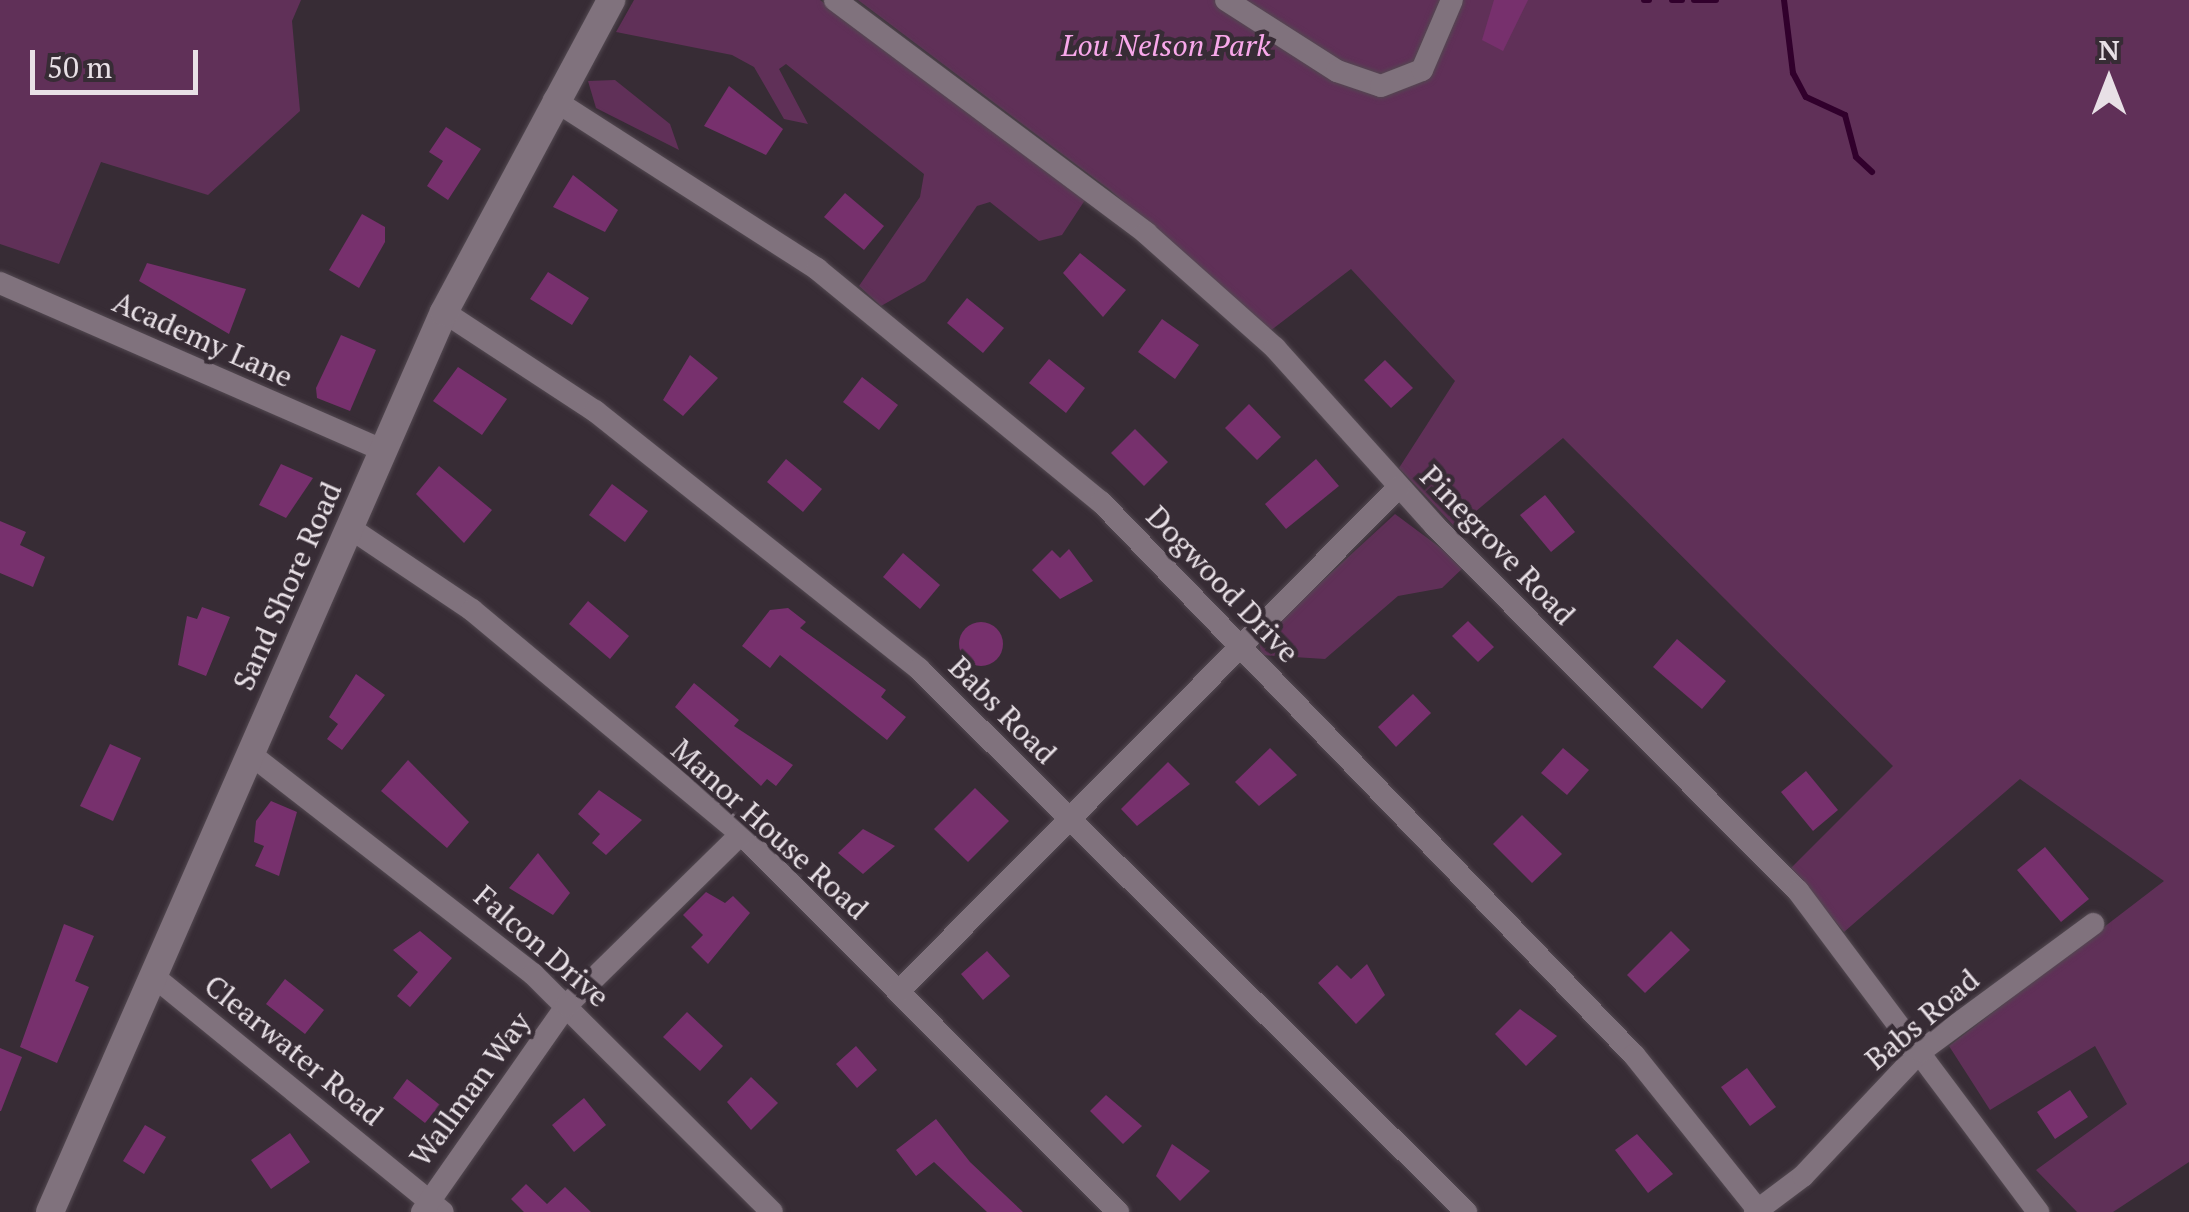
<!DOCTYPE html>
<html>
<head>
<meta charset="utf-8">
<style>
  body { margin:0 }
  #map { position:relative; width:2189px; height:1212px; overflow:hidden; background:#372c35; font-family:"PT Serif",serif }
  div>[style] { position:absolute }
  .green>* { inset:0; background:#603058 }
  .stream>* { height:6px; margin:-3px; padding:0 3px; transform-origin:3px; border-radius:3px; background:#31002c }
  .building>* { inset:0; background:#77306d }
  .round { border-radius:50% }
  .roads { filter:drop-shadow(0 0 2px #534951) drop-shadow(0 0 2px #534951) }
  .minor>* { height:22px; margin:-11px; padding:0 11px; transform-origin:11px; border-radius:11px; background:#80727d }
  .tertiary>* { height:28px; margin:-14px; padding:0 14px; transform-origin:14px; border-radius:14px; background:#80727d }
  span { translate:-50% -50%; white-space:nowrap; text-align:center; line-height:1.15; -webkit-text-stroke:9px #372c35; paint-order:stroke }
  .park-label { font-size:30px; color:#f8a8ea; font-style:italic }
  .street-label { font-size:30px; color:#e8e0e6 }
  .north { position:absolute; left:2059px; top:30px; width:100px; height:100px; -webkit-text-stroke:8px #372c35; paint-order:stroke; rotate:0deg; font-size:28px; font-weight:700; line-height:40px; text-align:center; color:#e8e0e6 }
  .north::after { content:''; display:block; margin:auto; width:35px; height:45px; background:#e8e0e6; clip-path:polygon(50% 0,100% 100%,50% 72%,0 100%) }
  .scale { position:absolute; left:30px; top:50px; width:168px; height:45px; box-sizing:border-box; border:5px solid #e8e0e6; border-top:0; padding-left:12px; font-size:30px; line-height:35px; white-space:nowrap; color:#e8e0e6; -webkit-text-stroke:8px #372c35; paint-order:stroke }
</style>
</head>
<body>
<div id="map">
  <div class="green">
    <div style="clip-path:polygon(0 0,301px 0,292px 21px,300px 111px,208px 195px,101px 162px,59px 264px,0 244px)"></div>
    <div style="clip-path:polygon(634px 0,820px 0,1085px 200px,1062px 235px,1039px 241px,990px 202px,977px 206px,925px 281px,881px 306px,859px 286px,920px 197px,924px 174px,786px 64px,779px 69px,808px 124px,784px 119px,754px 67px,732px 55px,616px 32px)"></div>
    <div style="clip-path:polygon(858px 0,2189px 0,2189px 1162px,2113px 1212px,2077px 1212px,2036px 1170px,2127px 1104px,2095px 1046px,1990px 1110px,1949px 1046px,2164px 881px,2020px 779px,1844px 932px,1791px 868px,1893px 766px,1563px 438px,1456px 528px,1399px 468px,1455px 381px,1351px 269px,1270px 331px,1110px 190px)"></div>
    <div style="clip-path:polygon(615px 80px,670px 124px,679px 150px,596px 108px,588px 81px)"></div>
    <div style="clip-path:polygon(1395px 514px,1465px 566px,1442px 588px,1398px 596px,1325px 659px,1261px 655px,1259px 639px)"></div>
  </div>
  <div class="stream">
    <div style="left:1644px;top:0;width:5px"></div>
    <div style="left:1672px;top:0;width:10px"></div>
    <div style="left:1694px;top:0;width:22px"></div>
    <div style="left:1784px;top:0;width:74px;rotate:83deg"></div>
    <div style="left:1793px;top:73px;width:27px;rotate:62deg"></div>
    <div style="left:1806px;top:97px;width:43px;rotate:24.8deg"></div>
    <div style="left:1845px;top:115px;width:43px;rotate:75.3deg"></div>
    <div style="left:1856px;top:157px;width:22px;rotate:43deg"></div>
  </div>
  <div class="building">
    <div style="clip-path:polygon(1494px 0,1528px 0,1503px 51px,1482px 40px)"></div>
    <div style="clip-path:polygon(729px 86px,783px 129px,766px 155px,704px 126px)"></div>
    <div style="clip-path:polygon(446px 127px,481px 149px,448px 200px,427px 186px,443px 161px,429px 152px)"></div>
    <div style="clip-path:polygon(573px 175px,618px 210px,605px 232px,553px 207px)"></div>
    <div style="clip-path:polygon(845px 193px,884px 226px,864px 250px,824px 217px)"></div>
    <div style="clip-path:polygon(362px 214px,385px 227px,385px 242px,359px 288px,329px 270px)"></div>
    <div style="clip-path:polygon(1080px 253px,1126px 290px,1103px 317px,1063px 273px)"></div>
    <div style="clip-path:polygon(147px 263px,246px 289px,229px 334px,139px 281px)"></div>
    <div style="clip-path:polygon(548px 272px,589px 298px,572px 325px,530px 299px)"></div>
    <div style="clip-path:polygon(967px 298px,1004px 328px,983px 353px,947px 323px)"></div>
    <div style="clip-path:polygon(1162px 319px,1199px 345px,1175px 379px,1138px 352px)"></div>
    <div style="clip-path:polygon(341px 335px,376px 350px,350px 411px,317px 398px,316px 388px)"></div>
    <div style="clip-path:polygon(690px 355px,718px 378px,683px 416px,663px 400px)"></div>
    <div style="clip-path:polygon(1049px 359px,1085px 388px,1066px 413px,1029px 383px)"></div>
    <div style="clip-path:polygon(1385px 360px,1413px 388px,1391px 408px,1364px 380px)"></div>
    <div style="clip-path:polygon(458px 367px,507px 399px,482px 435px,433px 401px)"></div>
    <div style="clip-path:polygon(862px 377px,898px 405px,879px 430px,843px 402px)"></div>
    <div style="clip-path:polygon(1249px 404px,1281px 437px,1257px 460px,1225px 428px)"></div>
    <div style="clip-path:polygon(1135px 429px,1168px 462px,1144px 486px,1111px 453px)"></div>
    <div style="clip-path:polygon(786px 459px,822px 489px,803px 512px,767px 482px)"></div>
    <div style="clip-path:polygon(1316px 459px,1339px 486px,1286px 529px,1265px 504px)"></div>
    <div style="clip-path:polygon(281px 464px,313px 478px,286px 518px,259px 505px)"></div>
    <div style="clip-path:polygon(439px 466px,492px 510px,464px 543px,416px 494px)"></div>
    <div style="clip-path:polygon(612px 484px,648px 511px,625px 542px,589px 515px)"></div>
    <div style="clip-path:polygon(1545px 495px,1575px 532px,1551px 552px,1520px 515px)"></div>
    <div style="clip-path:polygon(0 521px,26px 532px,20px 545px,45px 557px,33px 587px,0 573px)"></div>
    <div style="clip-path:polygon(1069px 549px,1093px 581px,1060px 599px,1032px 570px,1052px 550px,1060px 558px)"></div>
    <div style="clip-path:polygon(903px 553px,940px 585px,920px 609px,883px 577px)"></div>
    <div style="clip-path:polygon(588px 601px,629px 636px,610px 659px,569px 624px)"></div>
    <div style="clip-path:polygon(202px 607px,230px 617px,206px 676px,178px 665px,187px 616px,197px 619px)"></div>
    <div style="clip-path:polygon(788px 608px,806px 622px,800px 628px,886px 690px,881px 697px,906px 717px,887px 740px,780px 655px,770px 668px,742px 646px,770px 610px)"></div>
    <div style="clip-path:polygon(1468px 621px,1494px 647px,1478px 662px,1452px 636px)"></div>
    <div class="round" style="left:959px;top:622px;width:44px;height:44px"></div>
    <div style="clip-path:polygon(1677px 639px,1726px 681px,1702px 709px,1653px 667px)"></div>
    <div style="clip-path:polygon(356px 674px,385px 695px,342px 750px,327px 739px,338px 724px,329px 717px)"></div>
    <div style="clip-path:polygon(694px 683px,739px 720px,734px 726px,793px 765px,776px 786px,767px 779px,761px 786px,675px 707px)"></div>
    <div style="clip-path:polygon(1413px 694px,1431px 713px,1396px 747px,1378px 727px)"></div>
    <div style="clip-path:polygon(110px 744px,141px 758px,113px 821px,80px 806px)"></div>
    <div style="clip-path:polygon(1270px 748px,1297px 775px,1259px 806px,1235px 782px)"></div>
    <div style="clip-path:polygon(1563px 748px,1589px 770px,1567px 795px,1541px 773px)"></div>
    <div style="clip-path:polygon(408px 760px,469px 822px,447px 848px,381px 791px)"></div>
    <div style="clip-path:polygon(1168px 762px,1190px 784px,1137px 826px,1121px 809px)"></div>
    <div style="clip-path:polygon(1806px 771px,1838px 810px,1813px 831px,1781px 792px)"></div>
    <div style="clip-path:polygon(975px 788px,1009px 821px,968px 862px,934px 829px)"></div>
    <div style="clip-path:polygon(599px 790px,642px 820px,606px 855px,592px 843px,600px 834px,578px 814px)"></div>
    <div style="clip-path:polygon(271px 801px,297px 812px,279px 876px,255px 866px,264px 846px,254px 842px,256px 821px)"></div>
    <div style="clip-path:polygon(1522px 815px,1562px 854px,1532px 883px,1493px 844px)"></div>
    <div style="clip-path:polygon(863px 829px,895px 846px,863px 874px,838px 853px)"></div>
    <div style="clip-path:polygon(2045px 847px,2089px 899px,2061px 922px,2017px 870px)"></div>
    <div style="clip-path:polygon(538px 853px,570px 893px,553px 915px,509px 888px)"></div>
    <div style="clip-path:polygon(706px 892px,725px 903px,733px 896px,750px 913px,708px 964px,691px 947px,703px 935px,683px 915px)"></div>
    <div style="clip-path:polygon(64px 924px,94px 936px,75px 981px,89px 987px,57px 1063px,20px 1047px)"></div>
    <div style="clip-path:polygon(420px 931px,452px 958px,410px 1007px,397px 996px,418px 972px,393px 950px)"></div>
    <div style="clip-path:polygon(1671px 931px,1690px 950px,1645px 993px,1627px 975px)"></div>
    <div style="clip-path:polygon(987px 951px,1010px 976px,983px 1000px,961px 974px)"></div>
    <div style="clip-path:polygon(1367px 964px,1385px 995px,1356px 1024px,1318px 983px,1337px 965px,1351px 979px)"></div>
    <div style="clip-path:polygon(285px 979px,324px 1010px,305px 1034px,266px 1004px)"></div>
    <div style="clip-path:polygon(1520px 1009px,1557px 1036px,1526px 1066px,1495px 1034px)"></div>
    <div style="clip-path:polygon(687px 1012px,723px 1046px,700px 1071px,663px 1037px)"></div>
    <div style="clip-path:polygon(856px 1046px,877px 1070px,857px 1088px,836px 1064px)"></div>
    <div style="clip-path:polygon(0 1048px,22px 1057px,1px 1111px,0 1111px)"></div>
    <div style="clip-path:polygon(1747px 1068px,1776px 1107px,1750px 1126px,1721px 1087px)"></div>
    <div style="clip-path:polygon(751px 1077px,778px 1103px,751px 1130px,727px 1102px)"></div>
    <div style="clip-path:polygon(407px 1079px,440px 1105px,425px 1123px,393px 1098px)"></div>
    <div style="clip-path:polygon(2070px 1090px,2088px 1117px,2055px 1139px,2037px 1112px)"></div>
    <div style="clip-path:polygon(1106px 1095px,1142px 1126px,1123px 1144px,1090px 1111px)"></div>
    <div style="clip-path:polygon(584px 1098px,606px 1125px,574px 1152px,552px 1125px)"></div>
    <div style="clip-path:polygon(936px 1119px,970px 1162px,1023px 1212px,987px 1212px,934px 1162px,916px 1176px,896px 1150px)"></div>
    <div style="clip-path:polygon(145px 1125px,166px 1137px,144px 1174px,123px 1161px)"></div>
    <div style="clip-path:polygon(290px 1133px,310px 1162px,271px 1189px,251px 1160px)"></div>
    <div style="clip-path:polygon(1637px 1134px,1673px 1174px,1648px 1193px,1615px 1150px)"></div>
    <div style="clip-path:polygon(1172px 1144px,1210px 1171px,1180px 1201px,1156px 1176px)"></div>
    <div style="clip-path:polygon(526px 1184px,547px 1204px,565px 1187px,591px 1212px,524px 1212px,511px 1199px)"></div>
  </div>
  <div class="roads">
    <div class="minor">
      <div style="left:835px;top:0;width:389px;rotate:36.8deg"></div>
      <div style="left:1146px;top:233px;width:173px;rotate:41.7deg"></div>
      <div style="left:1275px;top:348px;width:239px;rotate:48deg"></div>
      <div style="left:1435px;top:526px;width:515px;rotate:45.16deg"></div>
      <div style="left:1798px;top:891px;width:401px;rotate:53.2deg"></div>
      <div style="left:1226px;top:0;width:132px;rotate:32.6deg"></div>
      <div style="left:1337px;top:71px;width:46px;rotate:18.8deg"></div>
      <div style="left:1381px;top:86px;width:44px;rotate:-21.3deg"></div>
      <div style="left:1422px;top:70px;width:76px;rotate:-66.8deg"></div>
      <div style="left:554px;top:100px;width:313px;rotate:32.7deg"></div>
      <div style="left:817px;top:269px;width:367px;rotate:39.4deg"></div>
      <div style="left:1101px;top:502px;width:768px;rotate:46.06deg"></div>
      <div style="left:1634px;top:1055px;width:198px;rotate:51.3deg"></div>
      <div style="left:0;top:283px;width:418px;rotate:23.6deg"></div>
      <div style="left:444px;top:312px;width:181px;rotate:33.3deg"></div>
      <div style="left:595px;top:411px;width:414px;rotate:38.5deg"></div>
      <div style="left:919px;top:669px;width:771px;rotate:44.79deg"></div>
      <div style="left:350px;top:528px;width:147px;rotate:33.9deg"></div>
      <div style="left:472px;top:610px;width:350px;rotate:39.8deg"></div>
      <div style="left:741px;top:834px;width:534px;rotate:45.08deg"></div>
      <div style="left:249px;top:753px;width:360px;rotate:37.9deg"></div>
      <div style="left:533px;top:974px;width:337px;rotate:44.9deg"></div>
      <div style="left:152px;top:975px;width:375px;rotate:39.2deg"></div>
      <div style="left:899px;top:991px;width:710px;rotate:-45.23deg"></div>
      <div style="left:422px;top:1212px;width:253px;rotate:-55deg"></div>
      <div style="left:567px;top:1005px;width:244px;rotate:-44.5deg"></div>
      <div style="left:1755px;top:1212px;width:60px;rotate:-36.9deg"></div>
      <div style="left:1803px;top:1176px;width:172px;rotate:-46.7deg"></div>
      <div style="left:1921px;top:1051px;width:214px;rotate:-36.4deg"></div>
    </div>
    <div class="tertiary">
      <div style="left:50px;top:1212px;width:982px;rotate:-66.36deg"></div>
      <div style="left:444px;top:312px;width:354px;rotate:-61.8deg"></div>
    </div>
  </div>
  <div class="park-label">
    <span style="left:1166px;top:45px">Lou Nelson Park</span>
  </div>
  <div class="street-label">
    <span style="left:203px;top:339px;rotate:24deg">Academy Lane</span>
    <span style="left:1498px;top:545px;rotate:46deg">Pinegrove Road</span>
    <span style="left:1223px;top:584px;rotate:46deg">Dogwood Drive</span>
    <span style="left:287px;top:586px;rotate:-66deg">Sand Shore Road</span>
    <span style="left:1003px;top:710px;rotate:45deg">Babs Road</span>
    <span style="left:770px;top:829px;rotate:42deg">Manor House Road</span>
    <span style="left:542px;top:946px;rotate:41deg">Falcon Drive</span>
    <span style="left:1922px;top:1019px;rotate:-40deg">Babs Road</span>
    <span style="left:294px;top:1050px;rotate:39deg">Clearwater Road</span>
    <span style="left:470px;top:1089px;rotate:-54deg">Wallman Way</span>
  </div>
  <div class="north">N</div>
  <div class="scale">50 m</div>
</div>
</body>
</html>
